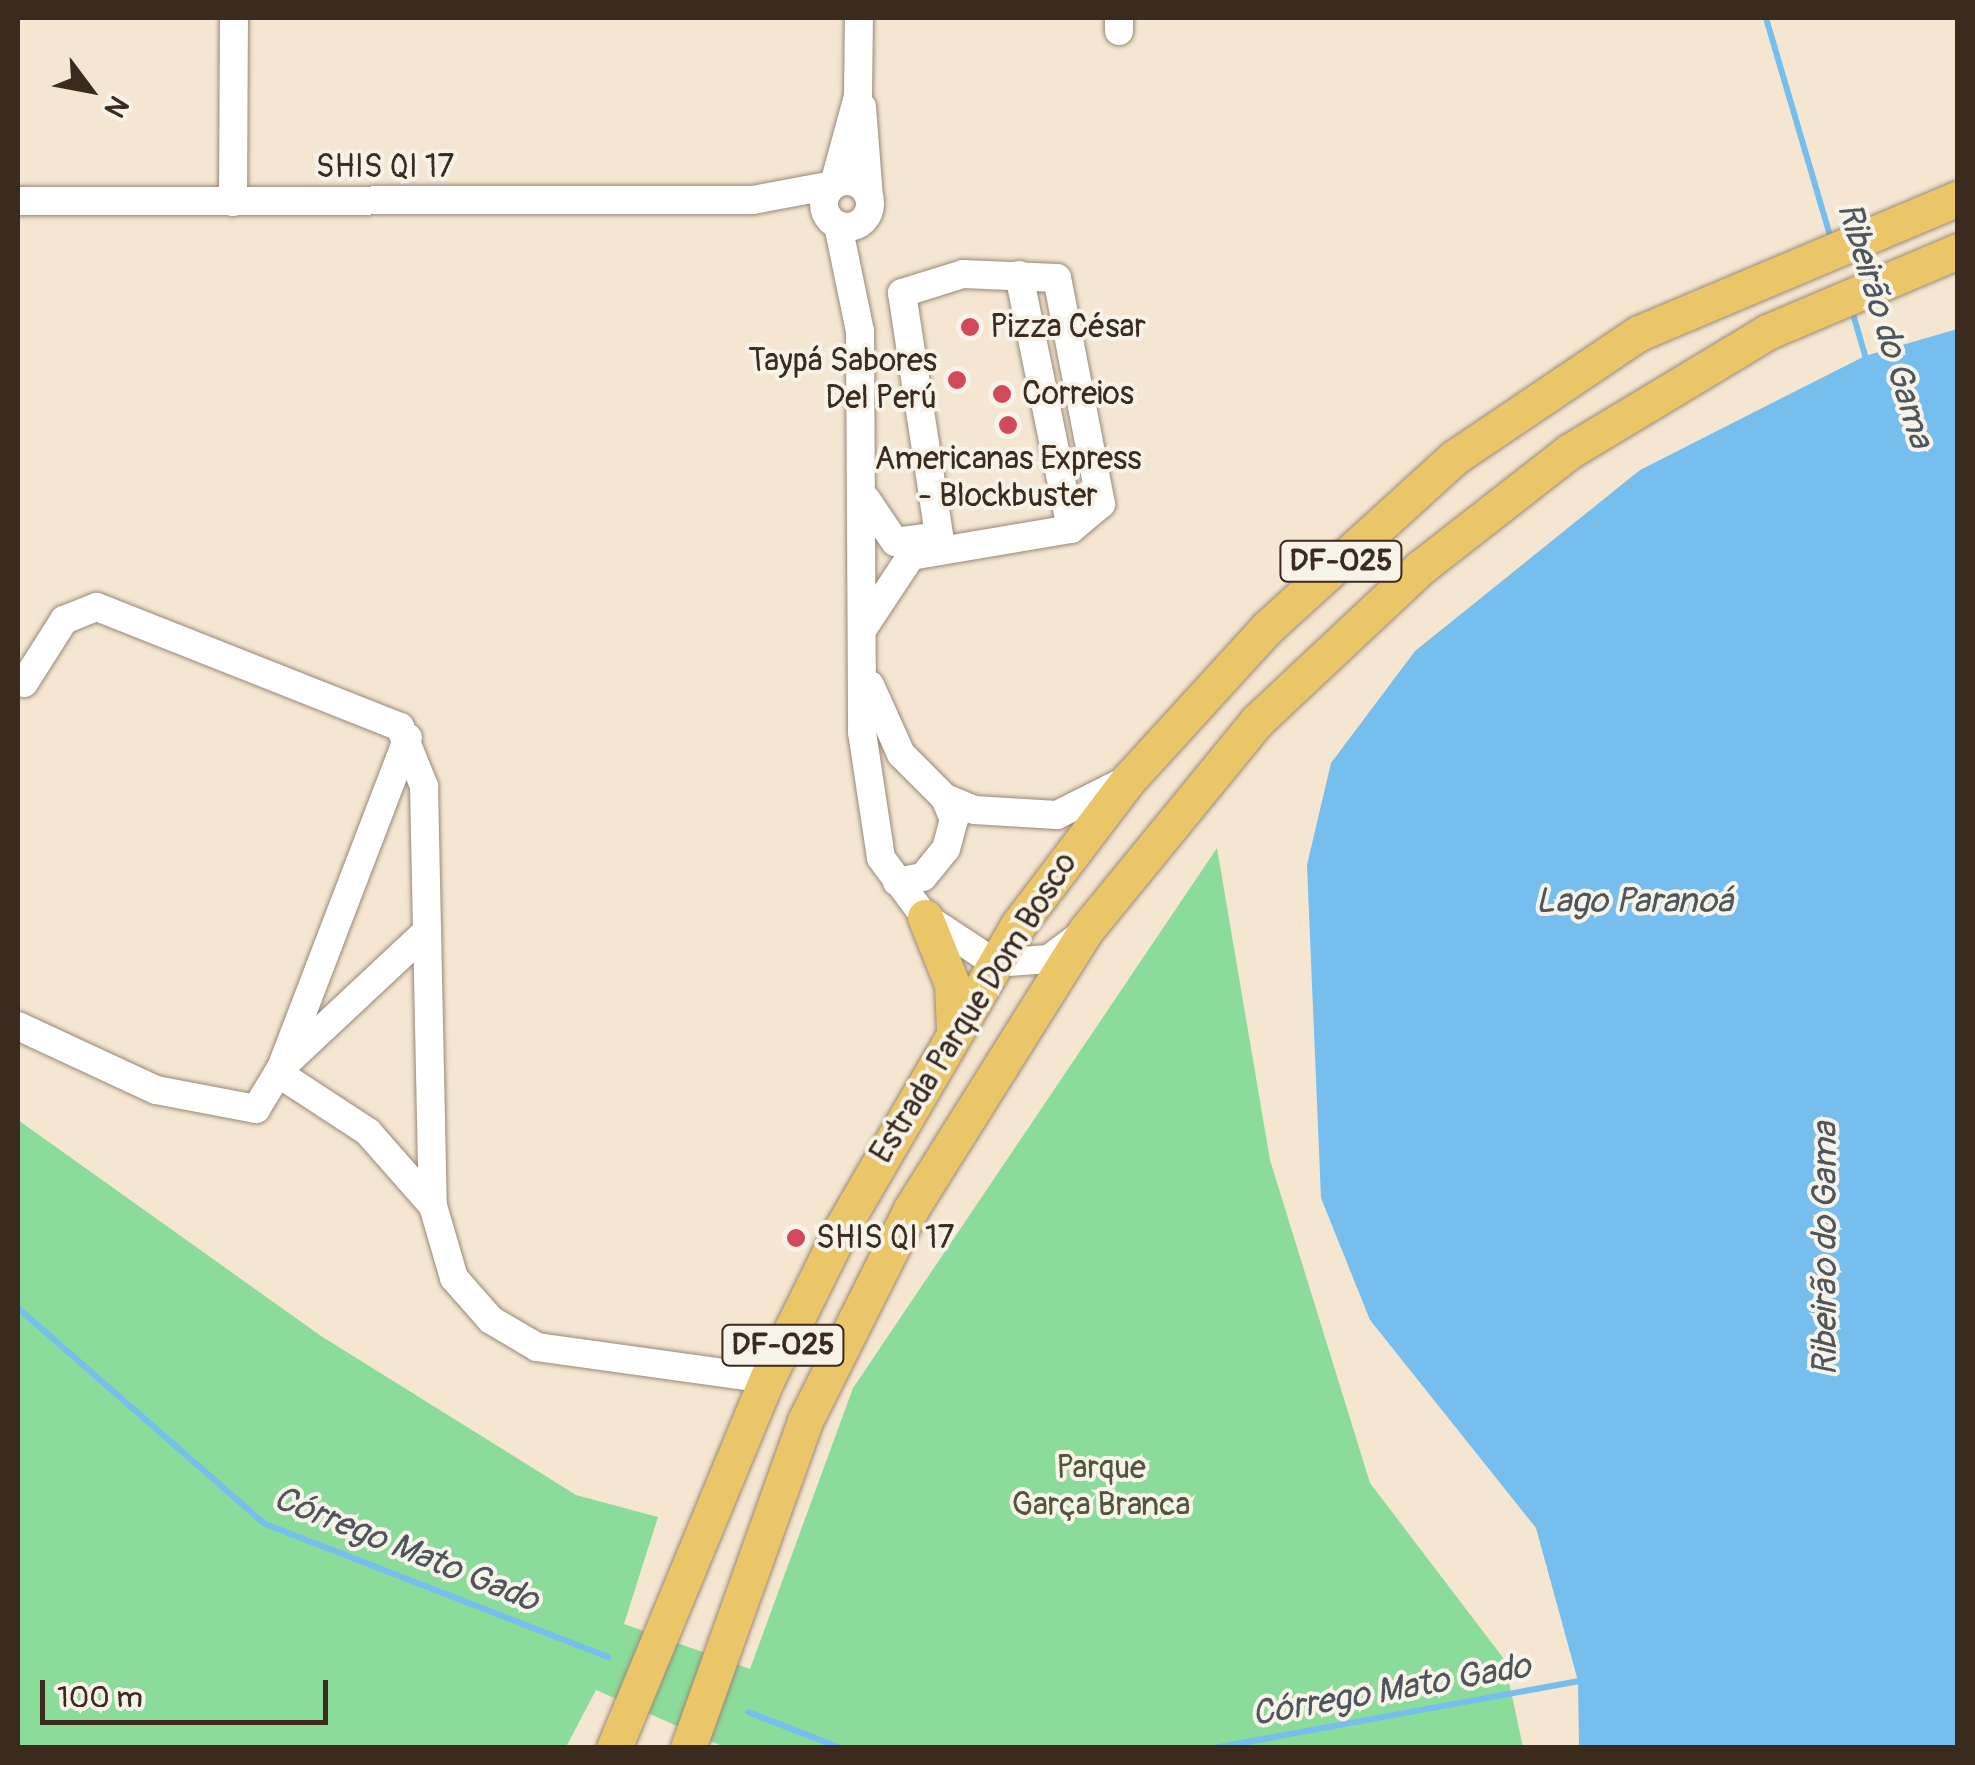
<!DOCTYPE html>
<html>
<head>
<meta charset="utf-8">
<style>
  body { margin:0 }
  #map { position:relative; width:1975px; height:1765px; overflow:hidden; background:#f4e6d1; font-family:Pangolin,sans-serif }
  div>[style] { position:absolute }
  .green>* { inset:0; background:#8bdb9b }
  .water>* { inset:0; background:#75beee }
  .stream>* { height:6px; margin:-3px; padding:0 3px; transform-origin:3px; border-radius:3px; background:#75beee }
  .roads { filter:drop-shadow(0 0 2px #988878) drop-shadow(0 0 2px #988878) }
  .minor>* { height:28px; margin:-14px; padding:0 14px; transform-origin:14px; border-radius:14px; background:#fff }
  .minor>.ring { margin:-14px; padding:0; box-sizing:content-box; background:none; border:28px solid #fff; border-radius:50% }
  .major>* { height:35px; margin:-17.5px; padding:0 17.5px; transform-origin:17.5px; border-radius:17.5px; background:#ebc669 }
  .dots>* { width:28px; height:28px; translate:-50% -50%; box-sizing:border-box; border:5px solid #f7f3e8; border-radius:50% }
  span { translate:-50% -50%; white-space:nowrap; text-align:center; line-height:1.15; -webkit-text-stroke:8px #f7f3e8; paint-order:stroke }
  .shield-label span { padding:2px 8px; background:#f7f3e8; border:2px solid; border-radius:8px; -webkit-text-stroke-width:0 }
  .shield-label { font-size:30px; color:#3b2a1e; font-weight:700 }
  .street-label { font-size:32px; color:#3b2a1e }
  .poi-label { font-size:32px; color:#3b2a1e }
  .left { translate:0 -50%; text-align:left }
  .right { translate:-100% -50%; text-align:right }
  .park-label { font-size:32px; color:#4f563d }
  .water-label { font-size:35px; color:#4c565c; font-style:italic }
  .frame { position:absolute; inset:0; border:20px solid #3b2a1e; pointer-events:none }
  .north { position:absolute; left:40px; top:40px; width:100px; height:100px; -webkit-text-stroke:8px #f7f3e8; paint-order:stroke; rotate:122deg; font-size:28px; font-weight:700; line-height:40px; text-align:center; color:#3b2a1e }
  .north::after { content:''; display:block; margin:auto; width:35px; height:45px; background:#3b2a1e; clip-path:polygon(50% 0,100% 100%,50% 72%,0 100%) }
  .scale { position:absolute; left:40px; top:1680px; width:288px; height:45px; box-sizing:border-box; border:5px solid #3b2a1e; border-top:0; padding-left:12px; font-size:30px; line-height:35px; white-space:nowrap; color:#3b2a1e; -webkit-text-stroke:8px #f7f3e8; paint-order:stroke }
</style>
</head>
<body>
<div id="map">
  <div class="green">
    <div style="clip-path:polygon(1217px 848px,1270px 1160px,1370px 1483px,1504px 1659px,1523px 1747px,724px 1747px,596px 1690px,566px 1747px,18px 1747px,18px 1120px,321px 1336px,576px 1495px,658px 1517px,624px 1624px,750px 1669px,853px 1388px)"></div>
  </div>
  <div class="water">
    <div style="clip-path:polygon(1957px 329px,1957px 1747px,1579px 1747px,1578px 1681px,1536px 1528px,1370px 1320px,1321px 1198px,1307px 865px,1331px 763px,1415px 651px,1640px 470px,1865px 356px)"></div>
  </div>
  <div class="stream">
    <div style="left:1766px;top:18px;width:234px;rotate:73.6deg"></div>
    <div style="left:1851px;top:307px;width:57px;rotate:73.8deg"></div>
    <div style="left:18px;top:1308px;width:328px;rotate:41.2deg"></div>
    <div style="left:265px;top:1524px;width:368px;rotate:21.2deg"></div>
    <div style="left:748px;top:1712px;width:100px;rotate:21.2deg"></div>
    <div style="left:1214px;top:1748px;width:370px;rotate:-10.4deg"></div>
  </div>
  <div class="roads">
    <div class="minor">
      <div style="left:1119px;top:18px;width:13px;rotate:90deg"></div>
      <div style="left:862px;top:107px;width:90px;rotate:85.6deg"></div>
      <div class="ring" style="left:824px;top:181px;width:18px;height:18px"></div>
      <div style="left:834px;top:184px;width:91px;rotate:-74.7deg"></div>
      <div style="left:858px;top:96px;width:78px;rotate:-89.3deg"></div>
      <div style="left:18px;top:201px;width:735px;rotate:-0.08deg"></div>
      <div style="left:753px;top:200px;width:81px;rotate:-10.6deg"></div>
      <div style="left:233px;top:202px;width:184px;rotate:-89.7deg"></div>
      <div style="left:838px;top:225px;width:108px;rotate:78.3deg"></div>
      <div style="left:860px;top:331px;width:401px;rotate:89.7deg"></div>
      <div style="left:862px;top:732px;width:127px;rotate:81.4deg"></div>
      <div style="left:881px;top:858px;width:74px;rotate:53.3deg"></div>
      <div style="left:925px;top:917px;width:84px;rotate:33.3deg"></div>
      <div style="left:995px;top:963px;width:54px;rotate:-4.2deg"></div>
      <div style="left:1049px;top:959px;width:35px;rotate:-37deg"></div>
      <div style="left:1019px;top:275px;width:259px;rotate:78.4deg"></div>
      <div style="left:864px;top:627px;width:85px;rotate:-56.5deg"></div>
      <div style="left:911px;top:556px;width:162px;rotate:-9.6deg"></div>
      <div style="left:1071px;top:529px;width:39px;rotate:-40deg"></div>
      <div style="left:1101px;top:504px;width:230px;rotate:-101deg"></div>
      <div style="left:1057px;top:278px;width:94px;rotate:-177.6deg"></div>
      <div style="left:963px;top:274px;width:64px;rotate:162.7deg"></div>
      <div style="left:902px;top:293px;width:246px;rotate:81.3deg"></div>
      <div style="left:939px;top:536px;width:44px;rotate:172.2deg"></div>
      <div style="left:895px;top:542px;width:52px;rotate:-124deg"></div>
      <div style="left:24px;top:683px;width:75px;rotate:-57.6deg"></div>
      <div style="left:64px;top:620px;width:35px;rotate:-22deg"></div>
      <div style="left:97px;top:607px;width:326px;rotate:21.6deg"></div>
      <div style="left:400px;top:727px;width:64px;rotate:67.9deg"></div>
      <div style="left:424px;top:786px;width:420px;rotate:88.8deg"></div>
      <div style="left:433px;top:1206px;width:75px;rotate:73.7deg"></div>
      <div style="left:454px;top:1278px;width:56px;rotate:48.6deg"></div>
      <div style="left:491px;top:1320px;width:53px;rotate:30.4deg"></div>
      <div style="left:537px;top:1347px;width:232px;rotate:7.9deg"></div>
      <div style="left:870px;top:685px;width:76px;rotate:65.8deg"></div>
      <div style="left:901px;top:754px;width:62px;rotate:45deg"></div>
      <div style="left:945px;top:798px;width:31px;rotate:22deg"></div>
      <div style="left:974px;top:810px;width:83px;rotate:3.4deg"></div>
      <div style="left:1057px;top:815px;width:78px;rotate:-26.6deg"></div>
      <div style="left:897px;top:882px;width:26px;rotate:-11deg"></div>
      <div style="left:923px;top:877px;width:36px;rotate:-51deg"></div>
      <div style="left:946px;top:849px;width:30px;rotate:-75deg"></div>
      <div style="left:954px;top:820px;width:24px;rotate:-112deg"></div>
      <div style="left:18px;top:1026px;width:152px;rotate:24.9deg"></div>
      <div style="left:156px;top:1090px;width:102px;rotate:10.8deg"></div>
      <div style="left:256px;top:1109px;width:48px;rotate:-58.6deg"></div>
      <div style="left:281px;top:1068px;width:354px;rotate:-69deg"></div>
      <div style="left:286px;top:1063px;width:193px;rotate:-43.1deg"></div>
      <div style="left:278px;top:1073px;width:108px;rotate:33.2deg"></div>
      <div style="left:368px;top:1132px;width:98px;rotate:48.7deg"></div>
    </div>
    <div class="major">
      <div style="left:925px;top:917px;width:72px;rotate:68.1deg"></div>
      <div style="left:952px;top:984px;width:46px;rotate:87.5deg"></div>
      <div style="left:614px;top:1748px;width:399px;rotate:-67.5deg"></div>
      <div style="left:767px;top:1379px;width:165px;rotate:-63.7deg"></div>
      <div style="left:840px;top:1231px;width:354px;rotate:-59.8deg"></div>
      <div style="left:1018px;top:925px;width:183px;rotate:-52.8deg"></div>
      <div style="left:1129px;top:779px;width:206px;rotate:-47.6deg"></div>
      <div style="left:1268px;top:627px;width:253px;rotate:-42.3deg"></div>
      <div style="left:1455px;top:457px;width:222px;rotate:-34deg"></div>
      <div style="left:1639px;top:333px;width:346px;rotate:-22.9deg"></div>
      <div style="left:688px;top:1748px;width:347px;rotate:-70.3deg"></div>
      <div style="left:805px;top:1421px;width:237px;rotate:-63.4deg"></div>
      <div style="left:911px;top:1209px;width:329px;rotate:-57.9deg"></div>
      <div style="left:1086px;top:930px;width:270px;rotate:-50.7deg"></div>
      <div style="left:1257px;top:721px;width:224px;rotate:-43.2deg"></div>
      <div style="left:1420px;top:568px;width:190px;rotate:-38deg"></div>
      <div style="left:1570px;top:451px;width:230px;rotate:-31.1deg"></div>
      <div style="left:1767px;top:332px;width:207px;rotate:-23deg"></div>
    </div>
  </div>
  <div class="dots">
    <div style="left:970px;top:327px;background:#d1495b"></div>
    <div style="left:957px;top:380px;background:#d1495b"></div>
    <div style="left:1002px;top:394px;background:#d1495b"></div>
    <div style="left:1008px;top:425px;background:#d1495b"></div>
    <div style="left:796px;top:1238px;background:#d1495b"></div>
  </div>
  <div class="shield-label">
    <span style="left:1341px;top:561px">DF-025</span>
    <span style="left:783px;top:1345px">DF-025</span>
  </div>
  <div class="street-label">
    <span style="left:385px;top:167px">SHIS QI 17</span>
    <span style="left:974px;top:1008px;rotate:-58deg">Estrada Parque Dom Bosco</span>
  </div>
  <div class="poi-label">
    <span class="left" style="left:990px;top:327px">Pizza César</span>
    <span class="right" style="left:937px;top:380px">Taypá Sabores<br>Del Perú</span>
    <span class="left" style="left:1022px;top:394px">Correios</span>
    <span style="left:1008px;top:478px">Americanas Express<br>- Blockbuster</span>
    <span class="left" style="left:816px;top:1238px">SHIS QI 17</span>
  </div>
  <div class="park-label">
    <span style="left:1101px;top:1487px">Parque<br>Garça Branca</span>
  </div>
  <div class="water-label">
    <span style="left:1885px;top:325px;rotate:73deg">Ribeirão do Gama</span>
    <span style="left:1634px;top:901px">Lago Paranoá</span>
    <span style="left:1825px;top:1249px;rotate:-90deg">Ribeirão do Gama</span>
    <span style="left:406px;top:1549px;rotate:22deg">Córrego Mato Gado</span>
    <span style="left:1391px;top:1690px;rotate:-10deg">Córrego Mato Gado</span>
  </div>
  <div class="frame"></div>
  <div class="north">N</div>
  <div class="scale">100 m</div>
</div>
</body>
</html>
